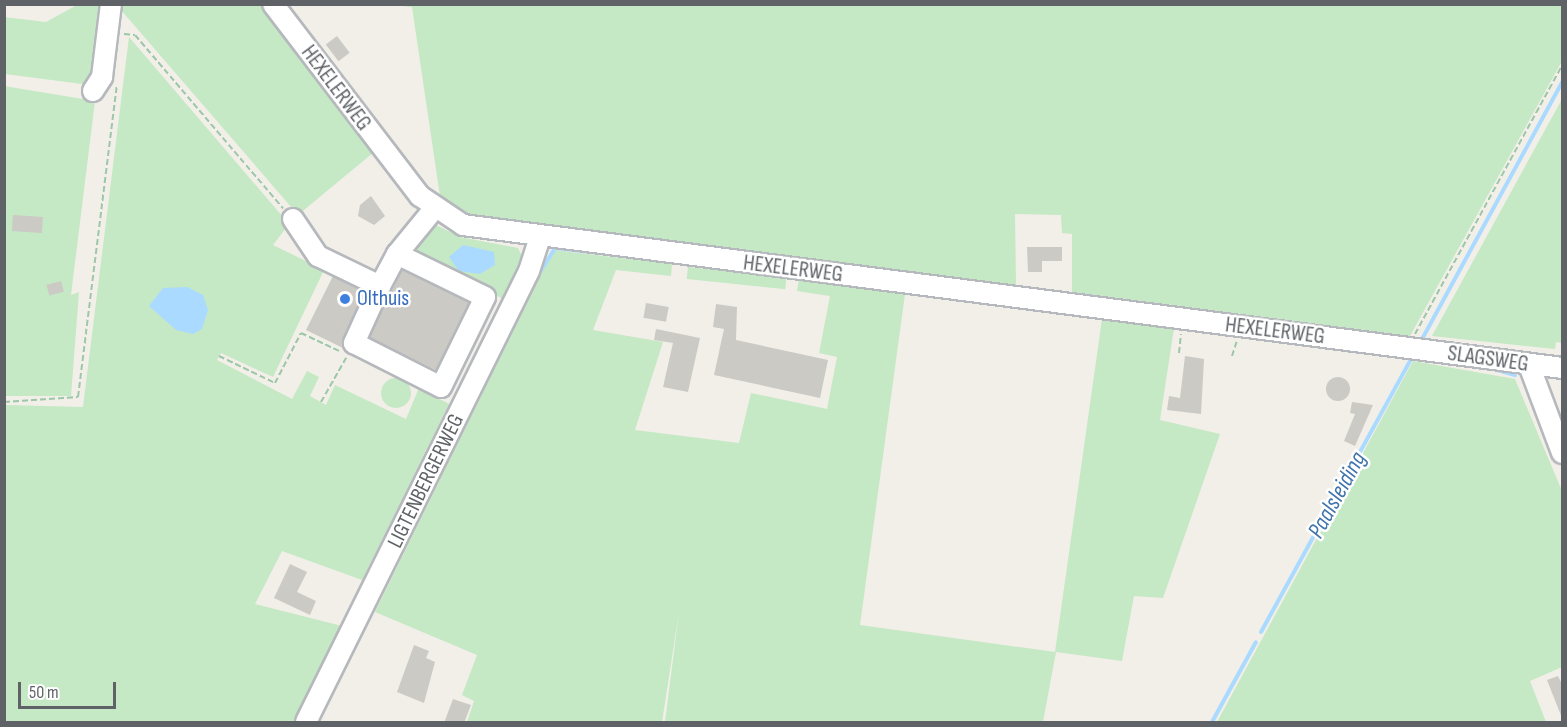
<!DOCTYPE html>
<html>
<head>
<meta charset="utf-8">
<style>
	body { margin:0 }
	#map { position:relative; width:1567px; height:727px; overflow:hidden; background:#f1efe8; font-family:"Sofia Sans Condensed",sans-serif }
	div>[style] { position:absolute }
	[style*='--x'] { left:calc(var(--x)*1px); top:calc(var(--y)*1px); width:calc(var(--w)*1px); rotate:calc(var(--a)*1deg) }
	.green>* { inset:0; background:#c5e8c5; transform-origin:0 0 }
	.round { border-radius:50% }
	.water>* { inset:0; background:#aadaff }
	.stream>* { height:4px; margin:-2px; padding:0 2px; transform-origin:2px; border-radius:2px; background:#aadaff }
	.building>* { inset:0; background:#cccac5; transform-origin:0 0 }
	.path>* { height:2px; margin-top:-1px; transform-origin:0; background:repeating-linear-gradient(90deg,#9cc7a9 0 6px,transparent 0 9px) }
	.roads { filter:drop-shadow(2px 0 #b5b8bc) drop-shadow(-2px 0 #b5b8bc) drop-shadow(0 2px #b5b8bc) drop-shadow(0 -2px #b5b8bc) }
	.minor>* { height:20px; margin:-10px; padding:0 10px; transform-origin:10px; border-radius:10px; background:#fff }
	.dots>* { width:16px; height:16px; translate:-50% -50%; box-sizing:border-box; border:3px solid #fff; border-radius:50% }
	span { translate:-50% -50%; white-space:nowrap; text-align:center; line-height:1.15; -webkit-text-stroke:5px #fff; paint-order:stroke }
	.street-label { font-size:22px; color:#5f6368 }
	.shop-label { font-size:22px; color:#366cbe }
	.left { translate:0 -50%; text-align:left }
	.water-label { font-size:24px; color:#4174aa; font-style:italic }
	.frame { position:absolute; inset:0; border:6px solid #5f6368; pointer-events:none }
	.scale { position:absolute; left:18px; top:682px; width:98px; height:27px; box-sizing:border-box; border:3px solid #5f6368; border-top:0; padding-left:8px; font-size:18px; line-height:21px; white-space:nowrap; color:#5f6368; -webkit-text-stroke:4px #fff; paint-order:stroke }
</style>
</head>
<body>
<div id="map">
	<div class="green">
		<i style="clip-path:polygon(1562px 4px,1562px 61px,1410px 336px,1072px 292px,1072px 234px,1062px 233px,1061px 215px,1015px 214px,1016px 285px,459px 213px,441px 203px,412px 7px,390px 5px)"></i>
		<i style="clip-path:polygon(77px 5px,102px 5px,90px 85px,5px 74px,4px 17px,46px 22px)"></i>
		<i style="clip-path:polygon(118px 5px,264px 5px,374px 152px,298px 215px,121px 10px,117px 13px)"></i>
		<i style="clip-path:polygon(129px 37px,289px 224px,273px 245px,324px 270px,273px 377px,221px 353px,217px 360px,292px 399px,307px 371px,319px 377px,310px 396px,326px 405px,335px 385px,406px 419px,419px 388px,449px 404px,362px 580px,282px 551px,255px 604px,342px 626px,295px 722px,5px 722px,5px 405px,83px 407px)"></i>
		<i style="clip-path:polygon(4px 86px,95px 101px,71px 295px,79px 292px,71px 396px,5px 396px)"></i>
		<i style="clip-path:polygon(1562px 99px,1562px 343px,1556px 342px,1555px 349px,1432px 336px)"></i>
		<i style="clip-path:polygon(432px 223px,460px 237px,518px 248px,522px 256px,503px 299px,419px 257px,413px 247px)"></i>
		<i style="clip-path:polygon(553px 250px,672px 264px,671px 276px,616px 270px,593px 330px,663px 342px,635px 430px,739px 443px,751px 393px,827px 409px,837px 357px,819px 353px,830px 296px,797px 291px,799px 280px,905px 294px,860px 625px,1055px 652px,1102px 319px,1174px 328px,1160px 420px,1220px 434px,1163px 598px,1134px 596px,1122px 661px,1056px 652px,1043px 722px,665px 722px,679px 612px,662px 722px,467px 722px,474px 701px,462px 695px,477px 655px,375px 612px)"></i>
		<i style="left:688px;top:267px;width:99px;height:12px;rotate:6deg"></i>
		<i style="clip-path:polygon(1413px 361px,1515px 379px,1562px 491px,1562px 667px,1530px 681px,1546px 722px,1217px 722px)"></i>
		<i class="round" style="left:381px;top:378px;width:30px;height:30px"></i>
	</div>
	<div class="water">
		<i style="clip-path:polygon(463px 245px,494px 252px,495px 265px,480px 274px,459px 271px,449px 257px)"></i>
		<i style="clip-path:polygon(187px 287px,203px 295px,208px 310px,202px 329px,193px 334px,176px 330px,149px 306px,163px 288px)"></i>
	</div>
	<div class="stream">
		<i style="--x:537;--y:277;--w:34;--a:-58"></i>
		<i style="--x:555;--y:248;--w:82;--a:6.3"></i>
		<i style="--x:1421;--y:341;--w:295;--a:-61.4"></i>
		<i style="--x:1533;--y:354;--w:13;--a:9"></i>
		<i style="--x:1490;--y:368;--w:26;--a:16"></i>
		<i style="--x:1261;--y:632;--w:314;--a:-61.2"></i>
		<i style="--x:1212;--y:722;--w:91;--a:-61.2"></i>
	</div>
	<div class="building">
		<i style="left:337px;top:36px;width:21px;height:14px;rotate:53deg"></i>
		<i style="clip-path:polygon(371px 196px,385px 216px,374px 225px,358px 216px,360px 205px)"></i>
		<i style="left:13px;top:215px;width:30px;height:16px;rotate:4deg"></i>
		<i style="clip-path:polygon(1027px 247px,1062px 247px,1062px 261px,1042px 261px,1042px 272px,1028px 272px)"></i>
		<i style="left:402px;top:270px;width:75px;height:75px;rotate:26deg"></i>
		<i style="clip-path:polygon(333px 276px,364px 292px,343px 348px,306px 330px)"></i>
		<i style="left:61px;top:281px;width:11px;height:15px;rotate:75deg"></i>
		<i style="left:646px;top:303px;width:23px;height:15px;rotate:10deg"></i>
		<i style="clip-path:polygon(716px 304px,737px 307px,736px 340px,828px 360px,820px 398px,714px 375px,724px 329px,713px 327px)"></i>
		<i style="clip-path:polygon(656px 329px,700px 338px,688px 392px,663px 387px,673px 343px,654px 340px)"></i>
		<i style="clip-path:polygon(1185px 356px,1204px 359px,1201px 414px,1167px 410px,1169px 396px,1180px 398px)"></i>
		<i class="round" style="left:1326px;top:377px;width:24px;height:24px"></i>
		<i style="clip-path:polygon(1352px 402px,1373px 405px,1355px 446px,1344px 441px,1355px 414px,1350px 413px)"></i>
		<i style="clip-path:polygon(290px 564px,307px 572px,297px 592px,316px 601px,310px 615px,274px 598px)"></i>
		<i style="clip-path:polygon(414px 645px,429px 651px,426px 658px,435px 662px,424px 703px,397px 692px)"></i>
		<i style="clip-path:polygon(1558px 676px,1563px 686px,1562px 718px,1547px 680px)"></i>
		<i style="clip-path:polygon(453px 699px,471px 705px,464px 723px,444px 723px)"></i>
	</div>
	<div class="path">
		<i style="--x:124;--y:34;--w:11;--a:5"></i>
		<i style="--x:135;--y:35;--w:228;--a:49.5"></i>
		<i style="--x:1415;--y:334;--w:307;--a:-61.3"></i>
		<i style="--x:1179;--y:353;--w:19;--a:-84"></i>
		<i style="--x:219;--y:356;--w:62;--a:25.7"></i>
		<i style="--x:275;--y:383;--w:56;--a:-62.5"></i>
		<i style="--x:301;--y:333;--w:42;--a:25.3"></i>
		<i style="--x:1232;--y:356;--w:16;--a:-72"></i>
		<i style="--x:4;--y:402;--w:74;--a:-3.9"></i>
		<i style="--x:78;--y:397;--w:315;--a:-82.9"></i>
		<i style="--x:321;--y:402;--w:51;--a:-60.4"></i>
	</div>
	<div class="roads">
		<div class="minor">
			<i style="--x:273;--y:4;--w:242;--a:52.6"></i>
			<i style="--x:420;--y:196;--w:52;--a:34"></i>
			<i style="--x:463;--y:225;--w:1108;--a:7.41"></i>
			<i style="--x:93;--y:91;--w:17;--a:-57"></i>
			<i style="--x:102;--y:77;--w:74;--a:-83"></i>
			<i style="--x:293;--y:219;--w:45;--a:56"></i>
			<i style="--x:318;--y:256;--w:69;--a:25.8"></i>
			<i style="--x:380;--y:286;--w:36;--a:-62"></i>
			<i style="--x:397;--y:254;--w:58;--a:-50.6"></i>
			<i style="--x:380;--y:286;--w:63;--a:114.5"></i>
			<i style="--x:354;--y:343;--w:97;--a:26.8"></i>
			<i style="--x:441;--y:387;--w:100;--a:-63.9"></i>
			<i style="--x:485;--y:297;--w:98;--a:-154"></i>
			<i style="--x:1529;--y:365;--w:94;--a:69.4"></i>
			<i style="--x:306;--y:722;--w:503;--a:-63.69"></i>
			<i style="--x:529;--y:271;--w:35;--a:-72"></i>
		</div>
	</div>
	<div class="dots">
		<i style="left:345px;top:299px;background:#3f7fe0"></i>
	</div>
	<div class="street-label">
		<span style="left:336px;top:88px;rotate:53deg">HEXELERWEG</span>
		<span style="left:793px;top:269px;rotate:7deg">HEXELERWEG</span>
		<span style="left:1275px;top:331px;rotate:7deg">HEXELERWEG</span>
		<span style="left:1488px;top:359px;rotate:8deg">SLAGSWEG</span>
		<span style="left:426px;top:481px;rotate:-64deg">LIGTENBERGERWEG</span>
	</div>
	<div class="shop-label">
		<span class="left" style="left:357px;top:299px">Olthuis</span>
	</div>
	<div class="water-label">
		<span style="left:1337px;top:495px;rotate:-61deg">Paalsleiding</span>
	</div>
	<div class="frame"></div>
	<div class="scale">50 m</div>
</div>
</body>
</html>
